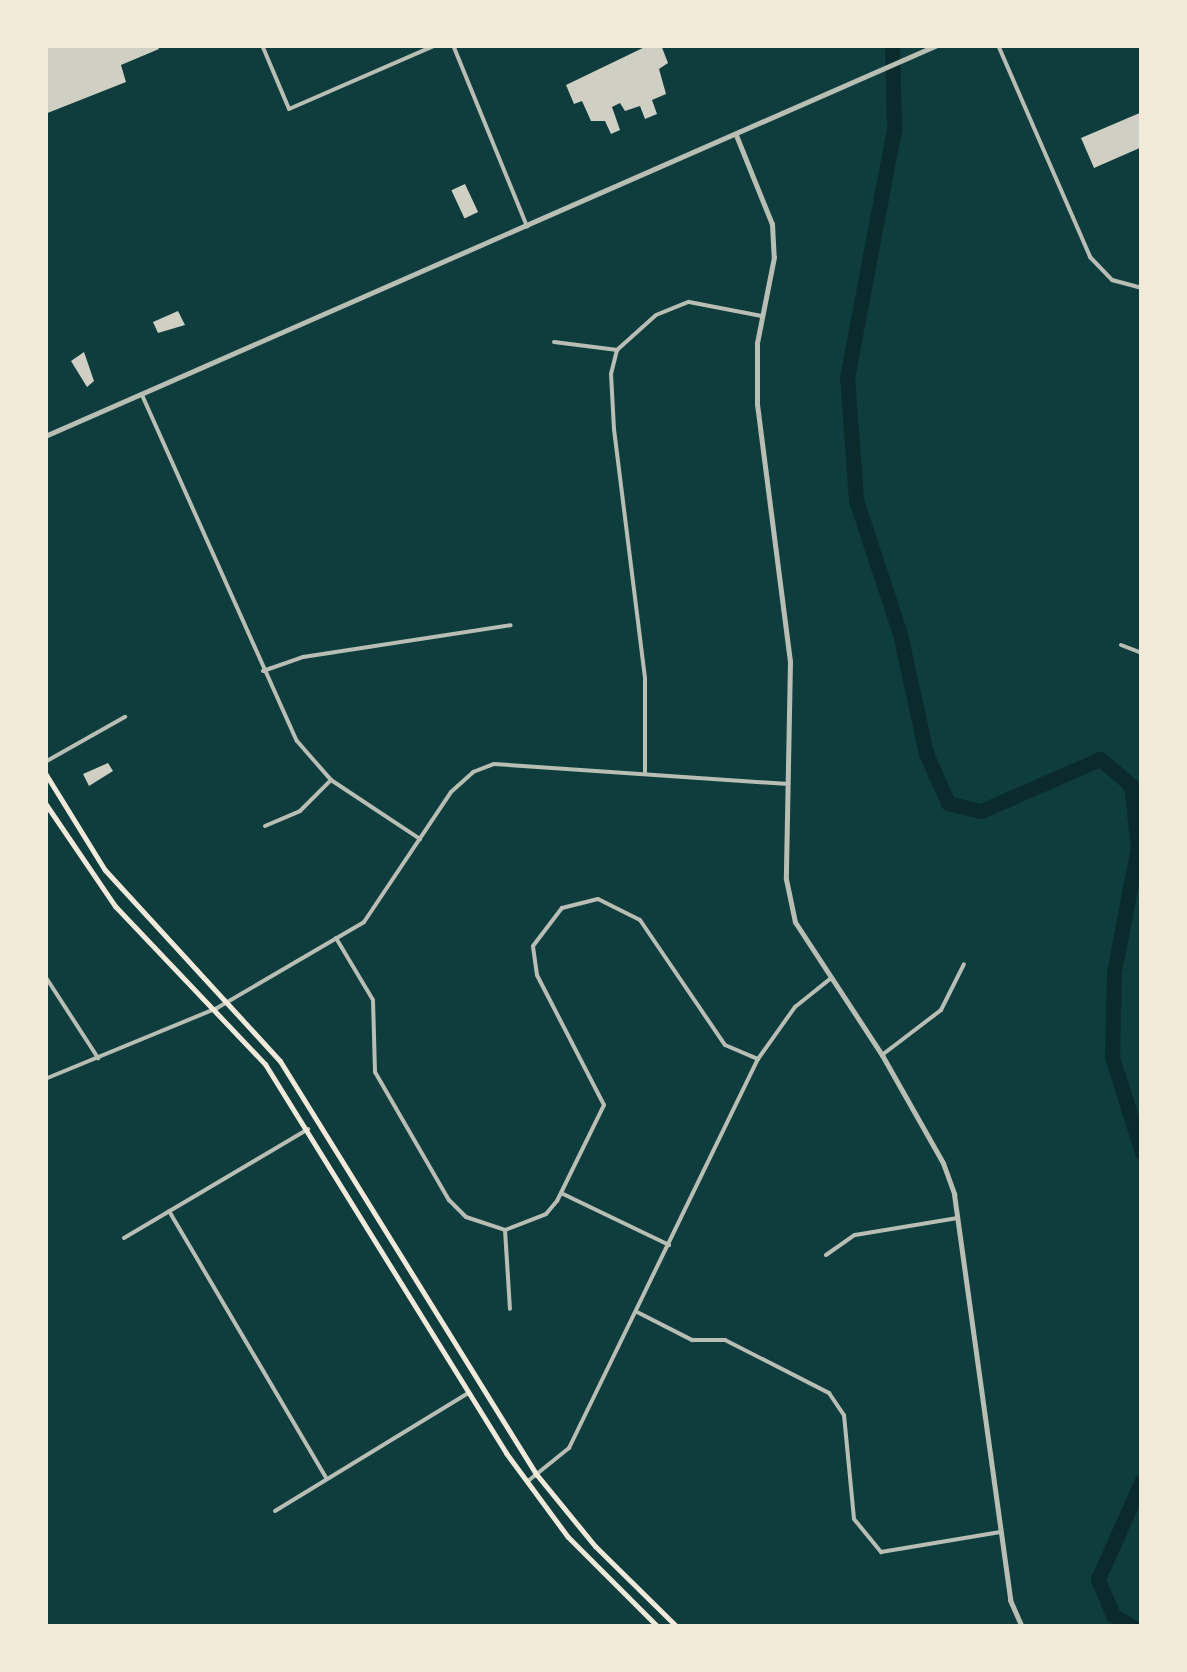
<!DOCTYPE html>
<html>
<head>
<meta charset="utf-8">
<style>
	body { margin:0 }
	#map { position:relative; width:1187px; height:1672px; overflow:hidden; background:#0f3d3e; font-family:Inter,sans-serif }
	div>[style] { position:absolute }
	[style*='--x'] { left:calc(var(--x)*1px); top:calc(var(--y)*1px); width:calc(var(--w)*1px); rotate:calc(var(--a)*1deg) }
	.river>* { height:15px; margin:-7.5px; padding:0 7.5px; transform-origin:7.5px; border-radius:7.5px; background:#0a2a2b }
	.building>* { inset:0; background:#cfcfc3; transform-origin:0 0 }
	.minor>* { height:4px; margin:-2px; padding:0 2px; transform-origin:2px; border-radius:2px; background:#b8beb3 }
	.tertiary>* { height:5px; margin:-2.5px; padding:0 2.5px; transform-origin:2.5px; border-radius:2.5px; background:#b8beb3 }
	.primary>* { height:5px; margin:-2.5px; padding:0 2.5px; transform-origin:2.5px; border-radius:2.5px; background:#f1e9da }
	span { translate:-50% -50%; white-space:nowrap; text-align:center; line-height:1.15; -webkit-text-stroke:10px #f1e9da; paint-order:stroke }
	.frame { position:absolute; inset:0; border:48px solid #f1e9da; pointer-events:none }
</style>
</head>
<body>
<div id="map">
	<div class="river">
		<i style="--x:892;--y:45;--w:84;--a:88.6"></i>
		<i style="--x:894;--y:129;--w:252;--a:100.7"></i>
		<i style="--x:847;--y:377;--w:123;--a:85.8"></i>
		<i style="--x:856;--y:500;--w:141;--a:71.8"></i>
		<i style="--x:900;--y:634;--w:122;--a:77.7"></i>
		<i style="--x:926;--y:753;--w:55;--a:66.3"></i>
		<i style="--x:948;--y:803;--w:34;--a:14"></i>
		<i style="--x:981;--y:811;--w:130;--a:-23.6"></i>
		<i style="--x:1100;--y:759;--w:40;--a:40"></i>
		<i style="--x:1131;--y:785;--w:62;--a:83.6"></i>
		<i style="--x:1138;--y:847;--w:127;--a:100.9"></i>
		<i style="--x:1114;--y:972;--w:85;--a:91.3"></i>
		<i style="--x:1112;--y:1057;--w:100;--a:72.5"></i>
		<i style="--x:1133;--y:1627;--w:23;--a:-149"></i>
		<i style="--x:1113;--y:1615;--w:39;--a:-113"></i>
		<i style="--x:1098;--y:1579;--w:108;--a:-66"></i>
	</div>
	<div class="building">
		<i style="clip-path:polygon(45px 45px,157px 45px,159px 49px,121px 65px,126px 82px,45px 114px)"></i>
		<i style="clip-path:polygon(649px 45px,661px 45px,668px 63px,659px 69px,666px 94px,652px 100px,657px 114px,645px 119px,640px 106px,625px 111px,620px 103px,612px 107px,620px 130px,611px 134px,605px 121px,591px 121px,582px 101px,574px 104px,566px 85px)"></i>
		<i style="clip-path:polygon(1142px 112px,1142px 147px,1094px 168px,1081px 138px)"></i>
		<i style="left:465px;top:184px;width:31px;height:15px;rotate:65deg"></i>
		<i style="clip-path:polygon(178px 311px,185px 325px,158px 333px,153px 322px)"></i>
		<i style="clip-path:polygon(84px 352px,94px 381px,87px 387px,71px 361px)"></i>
		<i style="clip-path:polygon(108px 763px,113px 771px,89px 786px,83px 774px)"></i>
	</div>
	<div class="minor">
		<i style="--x:262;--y:45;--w:69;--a:67.1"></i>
		<i style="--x:289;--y:109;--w:160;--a:-23.5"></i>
		<i style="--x:453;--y:45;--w:196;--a:67.8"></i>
		<i style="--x:998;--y:45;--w:231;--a:66.5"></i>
		<i style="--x:1090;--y:257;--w:32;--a:46"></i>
		<i style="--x:1112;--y:280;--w:31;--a:15"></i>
		<i style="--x:554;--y:342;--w:64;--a:7.2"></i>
		<i style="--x:142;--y:395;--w:379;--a:65.9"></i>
		<i style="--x:297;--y:741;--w:52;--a:48.9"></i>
		<i style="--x:331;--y:780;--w:107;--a:33.5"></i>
		<i style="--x:1121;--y:645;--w:22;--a:21"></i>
		<i style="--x:263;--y:671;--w:42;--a:-19.3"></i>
		<i style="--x:303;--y:657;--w:210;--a:-8.7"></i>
		<i style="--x:45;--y:762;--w:92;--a:-29.4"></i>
		<i style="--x:645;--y:774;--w:96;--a:-90"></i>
		<i style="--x:645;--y:678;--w:251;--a:-97.1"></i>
		<i style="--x:614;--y:429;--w:55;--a:-93.1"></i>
		<i style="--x:611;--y:374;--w:25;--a:-76"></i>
		<i style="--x:617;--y:350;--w:52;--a:-41.9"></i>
		<i style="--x:656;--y:315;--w:35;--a:-22"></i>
		<i style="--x:689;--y:302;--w:74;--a:10.9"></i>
		<i style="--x:265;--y:826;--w:38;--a:-23"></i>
		<i style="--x:300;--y:811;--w:44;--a:-45"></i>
		<i style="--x:336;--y:938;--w:72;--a:59.2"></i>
		<i style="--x:373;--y:1000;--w:72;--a:88.4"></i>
		<i style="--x:375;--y:1072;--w:148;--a:60"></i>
		<i style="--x:449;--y:1200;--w:24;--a:45"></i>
		<i style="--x:466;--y:1217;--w:41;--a:18.4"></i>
		<i style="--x:505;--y:1230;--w:44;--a:-21.3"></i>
		<i style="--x:546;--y:1214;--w:17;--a:-50"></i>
		<i style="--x:557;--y:1201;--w:107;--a:-63.9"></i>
		<i style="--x:604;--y:1105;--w:146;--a:-117.3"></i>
		<i style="--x:537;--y:975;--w:29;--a:-98"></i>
		<i style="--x:533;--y:946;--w:48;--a:-52.7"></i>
		<i style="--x:562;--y:908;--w:37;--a:-14"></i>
		<i style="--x:598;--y:899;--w:47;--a:26.6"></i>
		<i style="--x:640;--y:920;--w:151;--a:55.8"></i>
		<i style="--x:725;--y:1045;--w:36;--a:23"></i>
		<i style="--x:45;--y:976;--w:98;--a:57.1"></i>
		<i style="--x:882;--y:1055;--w:74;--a:-37.3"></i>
		<i style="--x:941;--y:1010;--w:51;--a:-63.4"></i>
		<i style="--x:45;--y:1079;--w:186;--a:-22.4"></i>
		<i style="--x:217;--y:1008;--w:170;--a:-30.3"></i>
		<i style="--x:364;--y:922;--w:156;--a:-56.2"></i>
		<i style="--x:451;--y:792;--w:30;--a:-42"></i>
		<i style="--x:473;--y:772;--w:22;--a:-21"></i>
		<i style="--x:494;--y:764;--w:295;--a:3.9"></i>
		<i style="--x:561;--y:1193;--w:120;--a:25.7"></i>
		<i style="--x:169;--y:1211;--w:311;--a:59.5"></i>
		<i style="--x:505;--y:1230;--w:79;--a:86.4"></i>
		<i style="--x:124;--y:1238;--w:214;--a:-30.6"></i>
		<i style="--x:826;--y:1255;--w:35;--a:-35"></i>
		<i style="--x:855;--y:1235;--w:104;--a:-9.4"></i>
		<i style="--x:637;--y:1312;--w:62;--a:27"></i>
		<i style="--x:692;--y:1340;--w:33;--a:0"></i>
		<i style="--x:725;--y:1340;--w:117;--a:27"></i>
		<i style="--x:829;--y:1393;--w:27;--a:56"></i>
		<i style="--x:844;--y:1415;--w:104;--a:84.5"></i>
		<i style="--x:854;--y:1519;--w:43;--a:50.7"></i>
		<i style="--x:881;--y:1552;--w:121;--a:-9.5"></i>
		<i style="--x:528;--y:1481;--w:53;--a:-38.8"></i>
		<i style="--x:569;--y:1448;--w:432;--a:-64.1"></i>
		<i style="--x:758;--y:1059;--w:64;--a:-54.6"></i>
		<i style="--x:795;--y:1007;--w:45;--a:-38.7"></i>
		<i style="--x:275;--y:1511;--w:225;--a:-31.4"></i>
	</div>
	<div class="tertiary">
		<i style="--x:736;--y:135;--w:96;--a:68"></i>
		<i style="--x:772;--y:224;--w:33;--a:87"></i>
		<i style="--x:774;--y:257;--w:88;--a:101.2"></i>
		<i style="--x:757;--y:343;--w:61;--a:90"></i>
		<i style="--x:757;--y:404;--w:259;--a:82.7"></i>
		<i style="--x:790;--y:661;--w:218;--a:91.1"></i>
		<i style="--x:786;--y:879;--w:44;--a:78.2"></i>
		<i style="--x:795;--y:922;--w:159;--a:56.8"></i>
		<i style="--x:882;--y:1055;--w:124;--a:60.5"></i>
		<i style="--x:943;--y:1163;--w:33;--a:70"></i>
		<i style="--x:954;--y:1194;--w:410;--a:82.1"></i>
		<i style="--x:1010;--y:1600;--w:30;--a:66"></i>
		<i style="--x:45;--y:436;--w:974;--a:-23.67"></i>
	</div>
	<div class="primary">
		<i style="--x:45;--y:773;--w:114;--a:58.3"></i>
		<i style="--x:105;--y:870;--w:259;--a:47.5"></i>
		<i style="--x:280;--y:1061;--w:487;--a:58.2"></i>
		<i style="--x:537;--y:1475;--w:92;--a:50.8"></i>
		<i style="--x:595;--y:1546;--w:115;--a:44.6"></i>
		<i style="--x:45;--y:803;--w:125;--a:55.8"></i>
		<i style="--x:115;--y:906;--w:218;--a:46.5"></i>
		<i style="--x:265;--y:1064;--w:458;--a:58.2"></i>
		<i style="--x:506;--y:1453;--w:104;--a:53.6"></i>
		<i style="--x:568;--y:1537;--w:127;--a:45"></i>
	</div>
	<div class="frame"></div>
</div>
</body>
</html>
